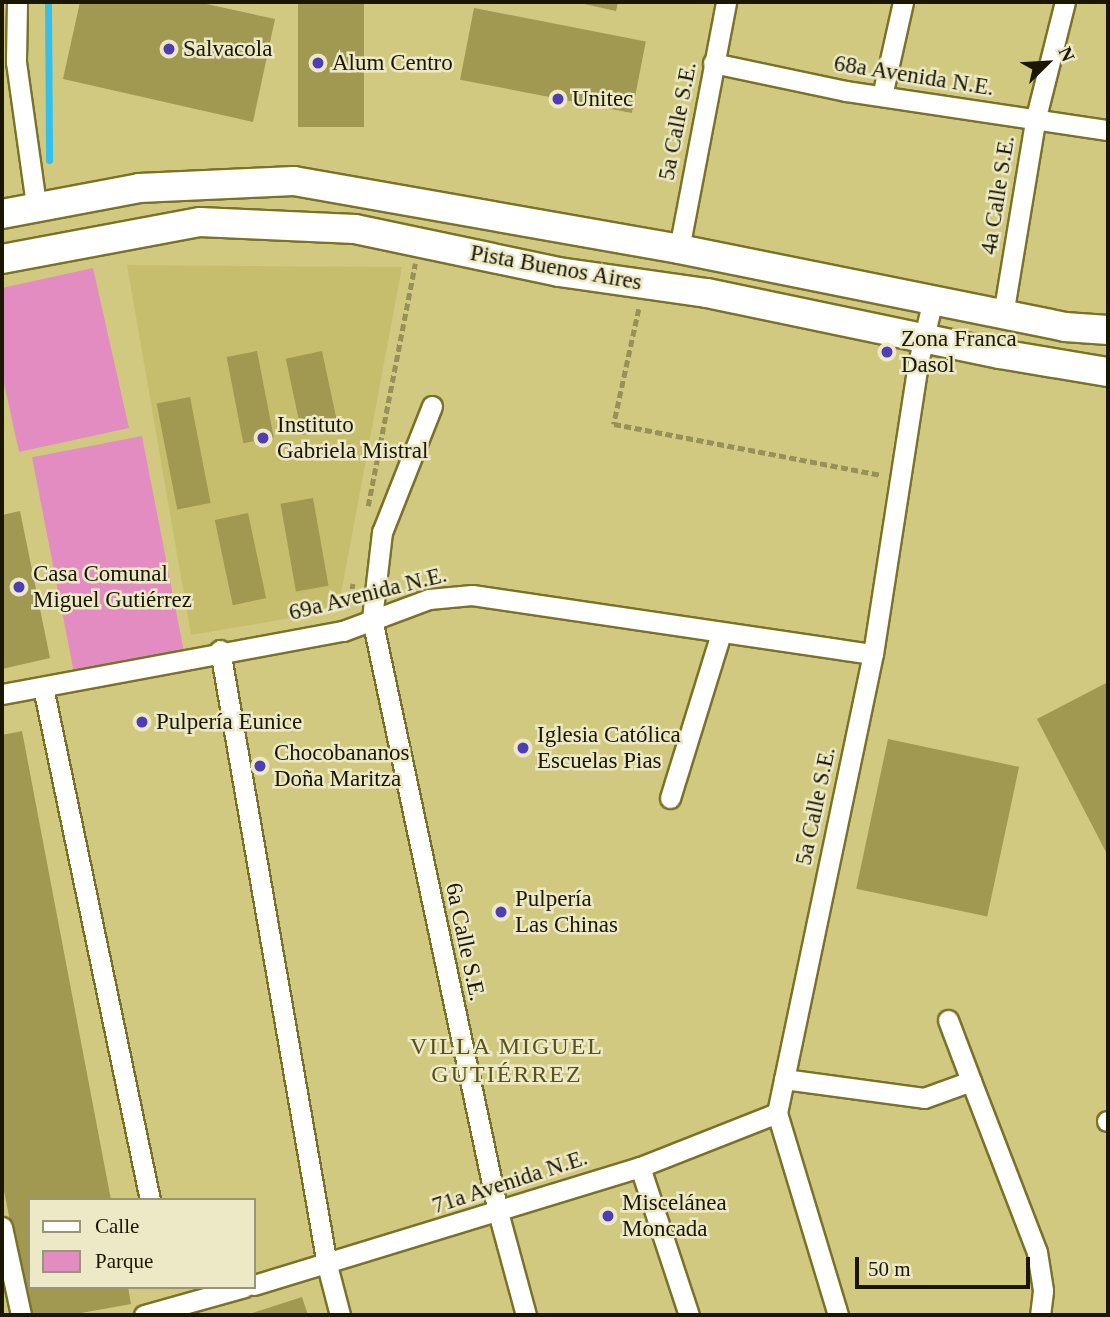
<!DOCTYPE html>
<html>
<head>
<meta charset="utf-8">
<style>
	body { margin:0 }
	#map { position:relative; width:1110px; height:1317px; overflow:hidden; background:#d2c981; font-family:"Times New Roman",serif }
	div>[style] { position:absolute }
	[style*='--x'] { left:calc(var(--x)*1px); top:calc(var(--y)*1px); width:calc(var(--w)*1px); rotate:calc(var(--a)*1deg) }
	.built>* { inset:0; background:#c7be6d }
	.green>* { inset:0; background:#e28cc2; transform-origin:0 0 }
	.stream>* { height:7px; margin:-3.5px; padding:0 3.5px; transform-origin:3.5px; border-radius:3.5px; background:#36c0e9 }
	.building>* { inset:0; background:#a19851; transform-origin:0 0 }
	.path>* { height:4.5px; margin-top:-2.25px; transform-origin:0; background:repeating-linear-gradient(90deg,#979058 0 7px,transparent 0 10.5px) }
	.roads { filter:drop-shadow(2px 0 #7b722a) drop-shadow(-2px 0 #7b722a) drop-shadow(0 2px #7b722a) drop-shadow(0 -2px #7b722a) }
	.minor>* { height:19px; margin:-9.5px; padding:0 9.5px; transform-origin:9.5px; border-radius:9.5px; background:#fff }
	.secondary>* { height:28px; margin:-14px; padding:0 14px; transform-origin:14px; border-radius:14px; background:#fff }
	.dots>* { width:19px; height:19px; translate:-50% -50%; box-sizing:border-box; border:4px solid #ede9c6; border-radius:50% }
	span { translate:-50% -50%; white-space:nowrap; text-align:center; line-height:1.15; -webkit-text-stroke:5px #ede9c6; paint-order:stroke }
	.poi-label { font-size:23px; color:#1a1600 }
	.left { translate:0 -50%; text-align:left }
	.street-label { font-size:23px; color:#1a1600 }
	.neighbourhood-label { font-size:24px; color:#58511a; letter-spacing:2px }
	.frame { position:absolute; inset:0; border:4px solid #1a1600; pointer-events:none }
	.legend { position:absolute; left:28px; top:1198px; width:228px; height:91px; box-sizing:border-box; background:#ede9c6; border:2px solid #999577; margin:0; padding:9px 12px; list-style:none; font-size:21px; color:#1a1600 }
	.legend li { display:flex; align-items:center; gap:14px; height:35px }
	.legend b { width:35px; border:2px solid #999577 }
	.north { position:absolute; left:1012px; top:28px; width:70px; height:70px; -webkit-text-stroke:5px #ede9c6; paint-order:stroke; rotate:66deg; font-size:19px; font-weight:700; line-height:28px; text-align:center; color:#1a1600 }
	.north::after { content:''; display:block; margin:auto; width:24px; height:32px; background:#1a1600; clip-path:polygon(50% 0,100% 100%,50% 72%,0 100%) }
	.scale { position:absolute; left:855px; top:1257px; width:175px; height:32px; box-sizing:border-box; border:4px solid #1a1600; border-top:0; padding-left:9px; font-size:21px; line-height:24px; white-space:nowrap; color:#1a1600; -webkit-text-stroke:5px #ede9c6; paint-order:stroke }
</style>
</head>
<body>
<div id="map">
	<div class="built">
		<i style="clip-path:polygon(127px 265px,402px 267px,338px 610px,191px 635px)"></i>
	</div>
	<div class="green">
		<i style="clip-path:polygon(93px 268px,129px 428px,19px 452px,2px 374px,2px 288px)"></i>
		<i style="left:142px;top:436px;width:221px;height:112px;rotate:79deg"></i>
	</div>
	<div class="stream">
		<i style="--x:48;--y:2;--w:158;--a:89.6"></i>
	</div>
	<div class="building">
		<i style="clip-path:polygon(80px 2px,197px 2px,275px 19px,253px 122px,63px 79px)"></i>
		<i style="left:298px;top:2px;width:66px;height:125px"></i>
		<i style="clip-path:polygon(575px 2px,618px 2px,616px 11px)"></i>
		<i style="left:474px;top:8px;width:175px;height:73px;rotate:11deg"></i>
		<i style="left:257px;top:351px;width:88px;height:31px;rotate:79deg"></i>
		<i style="left:322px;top:351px;width:78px;height:37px;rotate:78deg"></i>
		<i style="left:190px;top:397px;width:108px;height:34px;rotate:79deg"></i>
		<i style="left:313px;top:498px;width:89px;height:33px;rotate:80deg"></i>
		<i style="clip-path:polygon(20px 511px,50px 658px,2px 669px,2px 515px)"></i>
		<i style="left:248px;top:513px;width:87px;height:34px;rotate:78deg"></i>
		<i style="clip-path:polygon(1108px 682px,1108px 856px,1037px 719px)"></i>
		<i style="clip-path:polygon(22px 731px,111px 1200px,30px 1200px,30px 1287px,128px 1287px,131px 1304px,70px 1315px,28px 1315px,2px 1180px,2px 735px)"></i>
		<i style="left:888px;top:739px;width:134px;height:153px;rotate:12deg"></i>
		<i style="clip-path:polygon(302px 1297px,308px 1315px,246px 1315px)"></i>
	</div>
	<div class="path">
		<i style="--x:639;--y:309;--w:118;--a:102.3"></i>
		<i style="--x:614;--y:424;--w:272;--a:10.8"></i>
		<i style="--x:368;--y:506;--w:247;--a:-79"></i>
		<i style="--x:347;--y:609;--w:26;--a:-77"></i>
	</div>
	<div class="roads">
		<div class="minor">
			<i style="--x:17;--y:2;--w:60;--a:91"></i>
			<i style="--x:16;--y:62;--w:144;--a:82"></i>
			<i style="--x:713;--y:63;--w:136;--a:11.9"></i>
			<i style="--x:846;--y:91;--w:265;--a:8.5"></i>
			<i style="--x:882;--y:96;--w:96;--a:-77.4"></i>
			<i style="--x:679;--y:249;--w:251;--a:-79.2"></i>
			<i style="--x:1003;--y:315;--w:197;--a:-80.6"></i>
			<i style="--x:1035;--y:121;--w:123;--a:-75.9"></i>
			<i style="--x:432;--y:406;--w:136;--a:111.6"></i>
			<i style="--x:382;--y:532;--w:88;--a:96.6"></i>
			<i style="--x:372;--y:619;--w:606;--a:78"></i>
			<i style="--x:498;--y:1212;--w:107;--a:74.8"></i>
			<i style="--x:220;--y:650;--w:624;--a:80.13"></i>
			<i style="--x:327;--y:1265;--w:52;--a:75.4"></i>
			<i style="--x:43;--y:687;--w:524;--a:78.22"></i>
			<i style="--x:2;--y:694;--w:347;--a:-10.5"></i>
			<i style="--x:343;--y:631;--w:92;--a:-20.4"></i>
			<i style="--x:429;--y:599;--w:43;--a:-5.3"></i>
			<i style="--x:472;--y:595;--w:405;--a:8.4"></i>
			<i style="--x:670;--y:798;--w:173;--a:-72.8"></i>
			<i style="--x:948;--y:1020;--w:65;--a:69.3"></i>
			<i style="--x:784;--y:1079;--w:141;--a:7.7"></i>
			<i style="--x:924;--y:1098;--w:50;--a:-19.9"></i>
			<i style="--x:971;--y:1081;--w:183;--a:68.9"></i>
			<i style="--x:1037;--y:1252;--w:39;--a:81"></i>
			<i style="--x:1043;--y:1291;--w:24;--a:97"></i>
			<i style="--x:1107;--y:1121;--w:1;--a:0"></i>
			<i style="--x:640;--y:1167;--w:156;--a:71.7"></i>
			<i style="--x:2;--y:1227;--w:90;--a:77.8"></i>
			<i style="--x:254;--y:1285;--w:404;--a:-17"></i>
			<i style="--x:640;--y:1167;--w:147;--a:-21.5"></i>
			<i style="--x:144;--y:1315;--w:104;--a:-15.6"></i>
			<i style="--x:838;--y:1315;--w:211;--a:-106.8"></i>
			<i style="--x:777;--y:1113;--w:469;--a:-78.2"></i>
			<i style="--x:873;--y:654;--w:294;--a:-81.2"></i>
			<i style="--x:918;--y:363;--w:66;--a:-76.8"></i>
		</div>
		<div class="secondary">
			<i style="--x:2;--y:214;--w:139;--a:-10.7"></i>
			<i style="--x:139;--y:188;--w:155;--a:-2.6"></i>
			<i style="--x:294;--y:181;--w:391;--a:10"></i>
			<i style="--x:679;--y:249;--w:394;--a:11.4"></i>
			<i style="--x:1065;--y:327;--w:43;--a:4"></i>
			<i style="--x:2;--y:259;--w:201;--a:-10.6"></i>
			<i style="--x:200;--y:222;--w:155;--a:2.6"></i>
			<i style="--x:355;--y:229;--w:208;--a:11.9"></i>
			<i style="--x:559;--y:272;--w:149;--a:8.1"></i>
			<i style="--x:707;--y:293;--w:299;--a:11.8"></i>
			<i style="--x:1000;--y:354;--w:109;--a:9.5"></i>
		</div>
	</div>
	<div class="dots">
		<i style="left:169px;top:49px;background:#4d3eb5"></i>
		<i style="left:318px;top:63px;background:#4d3eb5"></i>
		<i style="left:558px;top:99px;background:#4d3eb5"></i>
		<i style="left:887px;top:352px;background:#4d3eb5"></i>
		<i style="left:263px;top:438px;background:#4d3eb5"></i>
		<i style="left:19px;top:587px;background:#4d3eb5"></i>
		<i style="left:142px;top:722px;background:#4d3eb5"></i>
		<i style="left:523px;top:748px;background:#4d3eb5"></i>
		<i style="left:260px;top:766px;background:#4d3eb5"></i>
		<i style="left:501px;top:912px;background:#4d3eb5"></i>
		<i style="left:608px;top:1216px;background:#4d3eb5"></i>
	</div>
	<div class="poi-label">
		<span class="left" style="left:183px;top:49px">Salvacola</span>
		<span class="left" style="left:332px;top:63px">Alum Centro</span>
		<span class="left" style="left:572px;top:99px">Unitec</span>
		<span class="left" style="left:901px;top:352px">Zona Franca<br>Dasol</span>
		<span class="left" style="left:277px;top:438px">Instituto<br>Gabriela Mistral</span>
		<span class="left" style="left:33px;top:587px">Casa Comunal<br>Miguel Gutiérrez</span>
		<span class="left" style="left:156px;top:722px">Pulpería Eunice</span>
		<span class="left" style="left:537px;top:748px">Iglesia Católica<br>Escuelas Pias</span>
		<span class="left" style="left:274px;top:766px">Chocobananos<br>Doña Maritza</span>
		<span class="left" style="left:515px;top:912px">Pulpería<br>Las Chinas</span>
		<span class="left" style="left:622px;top:1216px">Miscelánea<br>Moncada</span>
	</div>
	<div class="street-label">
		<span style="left:914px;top:76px;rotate:9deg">68a Avenida N.E.</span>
		<span style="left:678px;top:121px;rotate:-79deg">5a Calle S.E.</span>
		<span style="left:998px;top:195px;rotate:-81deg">4a Calle S.E.</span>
		<span style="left:556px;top:268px;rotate:10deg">Pista Buenos Aires</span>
		<span style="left:368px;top:594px;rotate:-14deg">69a Avenida N.E.</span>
		<span style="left:816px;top:806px;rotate:-78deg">5a Calle S.E.</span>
		<span style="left:465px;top:942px;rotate:78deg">6a Calle S.E.</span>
		<span style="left:510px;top:1182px;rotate:-18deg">71a Avenida N.E.</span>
	</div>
	<div class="neighbourhood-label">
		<span style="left:507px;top:1061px">VILLA MIGUEL<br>GUTIÉRREZ</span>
	</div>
	<div class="frame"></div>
	<ul class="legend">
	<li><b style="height:9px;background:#fff"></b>Calle</li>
	<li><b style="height:19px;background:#e28cc2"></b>Parque</li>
	</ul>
	<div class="north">N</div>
	<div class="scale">50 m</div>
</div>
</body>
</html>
